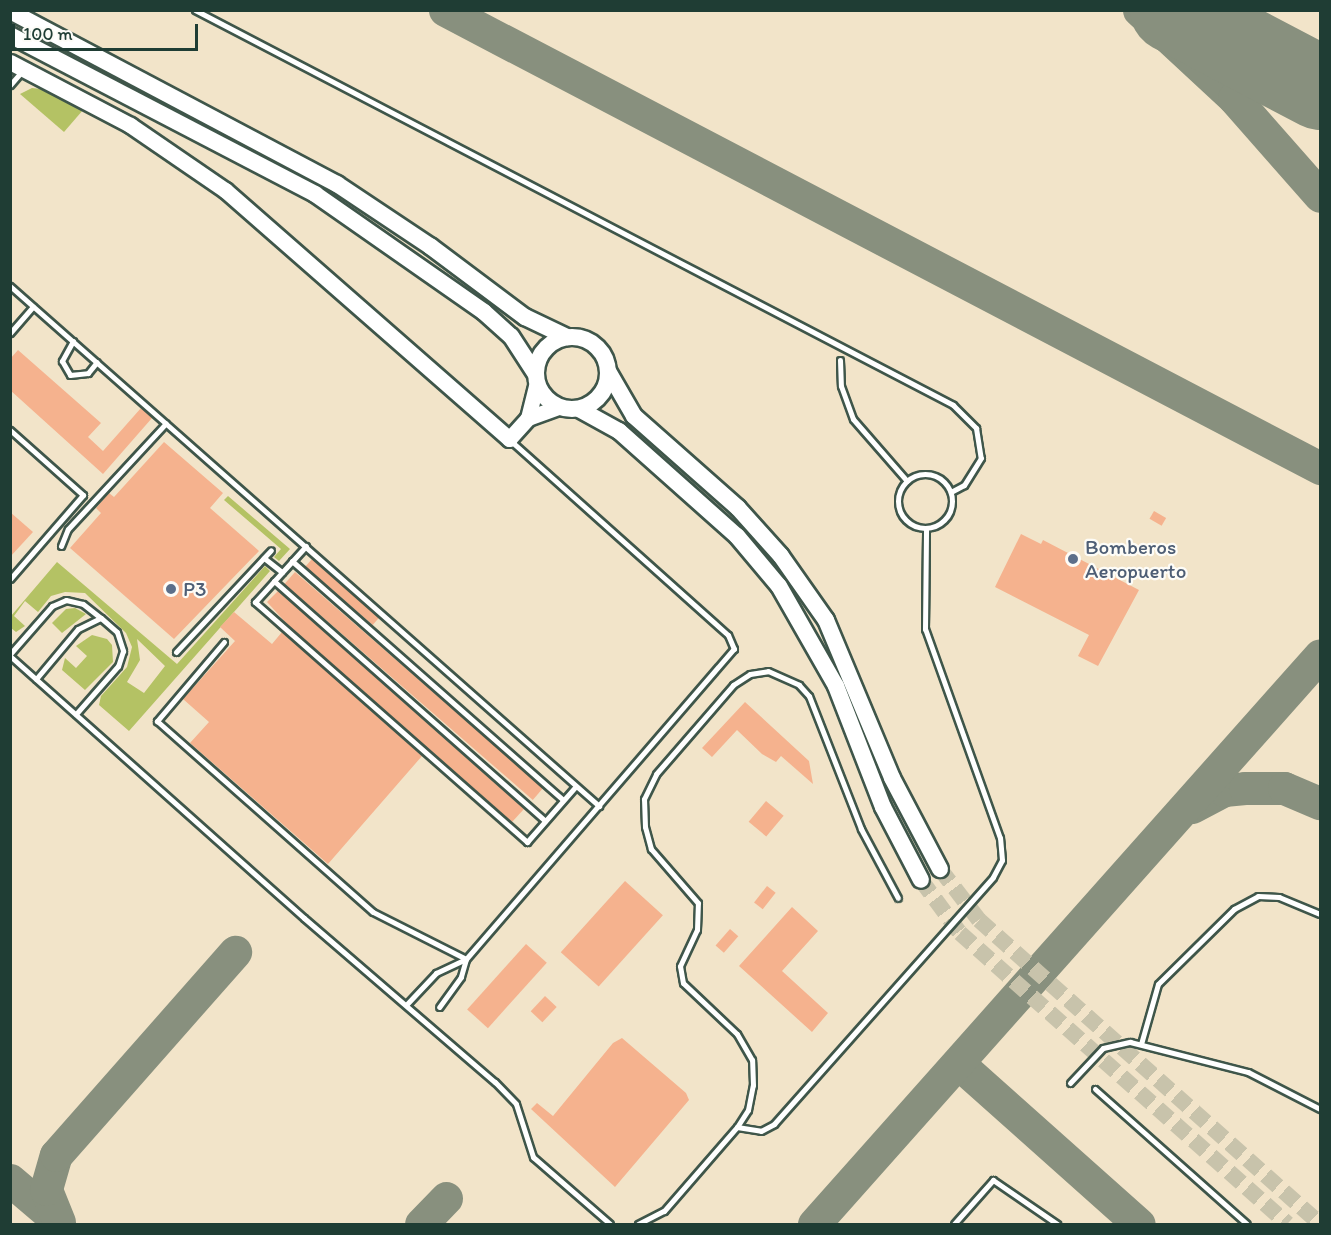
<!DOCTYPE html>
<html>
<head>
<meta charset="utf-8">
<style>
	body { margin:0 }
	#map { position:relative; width:1331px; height:1235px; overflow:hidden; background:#f2e4c9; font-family:Itim,sans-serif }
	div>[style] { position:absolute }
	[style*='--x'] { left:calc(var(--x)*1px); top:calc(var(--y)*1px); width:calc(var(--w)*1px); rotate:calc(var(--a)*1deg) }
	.green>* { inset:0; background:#b4c264 }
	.taxiway>* { height:33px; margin:-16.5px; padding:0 16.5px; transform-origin:16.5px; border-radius:16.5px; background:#88907e }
	.runway>* { height:84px; margin:-42px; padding:0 42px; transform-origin:42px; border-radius:42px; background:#88907e }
	.building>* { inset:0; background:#f5b28e; transform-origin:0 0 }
	.round { border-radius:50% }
	.primary-tunnel>* { height:16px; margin-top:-8px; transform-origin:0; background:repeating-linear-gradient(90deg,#c8c3ab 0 16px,transparent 0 24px) }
	.roads { filter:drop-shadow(2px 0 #3f564a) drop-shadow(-2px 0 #3f564a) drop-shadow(0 2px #3f564a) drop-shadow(0 -2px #3f564a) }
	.lane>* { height:5px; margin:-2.5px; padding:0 2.5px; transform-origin:2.5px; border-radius:2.5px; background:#fff }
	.lane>.ring { margin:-2.5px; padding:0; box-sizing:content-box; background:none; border:5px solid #fff; border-radius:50% }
	.secondary>* { height:15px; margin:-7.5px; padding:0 7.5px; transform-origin:7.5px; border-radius:7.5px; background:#fff }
	.primary>* { height:16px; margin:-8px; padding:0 8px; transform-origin:8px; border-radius:8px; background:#fff }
	.primary>.ring { margin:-8px; padding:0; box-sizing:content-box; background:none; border:16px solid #fff; border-radius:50% }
	.dots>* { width:16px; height:16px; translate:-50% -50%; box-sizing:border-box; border:3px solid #fdfcf7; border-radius:50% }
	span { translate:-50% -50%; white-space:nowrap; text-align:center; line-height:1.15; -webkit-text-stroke:4.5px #fdfcf7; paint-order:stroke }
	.service-label { font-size:21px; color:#4e5e75 }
	.left { translate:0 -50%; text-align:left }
	.frame { position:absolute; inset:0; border:12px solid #1f3d34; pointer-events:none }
	.scale { position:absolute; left:12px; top:24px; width:186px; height:27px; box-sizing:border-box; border:3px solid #1f3d34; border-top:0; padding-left:8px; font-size:18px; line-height:21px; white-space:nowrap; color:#1f3d34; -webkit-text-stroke:4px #fdfcf7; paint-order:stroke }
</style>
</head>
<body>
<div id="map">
	<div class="green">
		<i style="clip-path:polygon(32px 88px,41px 89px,83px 110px,64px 132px,20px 94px)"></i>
		<i style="clip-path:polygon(228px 496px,290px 549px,279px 561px,274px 557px,281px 549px,224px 500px)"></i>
		<i style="clip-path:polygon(evenodd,57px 562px,177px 664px,265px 566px,270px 571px,129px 731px,99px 705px,101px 696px,127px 667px,132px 647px,126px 633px,85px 593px,65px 592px,51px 596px,38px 612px,25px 601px,14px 616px,25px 626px,16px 632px,11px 628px,11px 616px,57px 562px,137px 639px,165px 666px,144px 693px,127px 682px,140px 660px,137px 639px)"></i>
		<i style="clip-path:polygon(75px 608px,86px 614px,62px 633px,52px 623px,66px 609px)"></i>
		<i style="clip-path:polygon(92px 635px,107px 639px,112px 645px,113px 662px,85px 690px,62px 670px,65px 658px,76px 668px,87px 656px,76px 646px)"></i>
	</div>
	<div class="taxiway">
		<i style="--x:445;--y:10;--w:988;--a:27.63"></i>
		<i style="--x:1139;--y:10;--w:129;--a:42.8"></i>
		<i style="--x:1234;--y:98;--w:130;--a:48.7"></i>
		<i style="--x:1192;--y:807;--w:36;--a:-28"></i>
		<i style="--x:1224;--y:790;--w:21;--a:-5"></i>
		<i style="--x:1245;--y:788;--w:39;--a:0"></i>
		<i style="--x:1284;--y:788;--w:39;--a:23"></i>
		<i style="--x:958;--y:1063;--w:242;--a:41.7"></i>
		<i style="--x:10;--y:1180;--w:62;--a:40.4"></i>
		<i style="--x:59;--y:1222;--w:35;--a:-112"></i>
		<i style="--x:46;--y:1189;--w:35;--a:-74"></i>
		<i style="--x:56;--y:1155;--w:271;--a:-48.6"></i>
		<i style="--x:421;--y:1224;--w:36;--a:-46"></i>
		<i style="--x:814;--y:1224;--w:761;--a:-48.35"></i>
	</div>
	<div class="runway">
		<i style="--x:1172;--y:10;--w:167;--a:27.8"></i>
	</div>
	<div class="building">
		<i style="clip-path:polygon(18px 350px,101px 423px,88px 437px,103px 451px,141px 408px,152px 418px,103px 474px,10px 390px,10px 359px)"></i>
		<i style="clip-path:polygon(164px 442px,223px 493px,210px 508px,259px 551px,174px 639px,70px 548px,101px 513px,96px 508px,109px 493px,114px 497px)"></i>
		<i style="left:1154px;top:511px;width:14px;height:9px;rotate:30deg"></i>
		<i style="clip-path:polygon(10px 512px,33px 532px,10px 557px)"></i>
		<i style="clip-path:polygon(1021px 534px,1041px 544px,1043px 540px,1139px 590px,1098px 666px,1078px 656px,1089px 635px,995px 587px)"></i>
		<i class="round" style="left:1136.5px;top:542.5px;width:11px;height:11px"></i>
		<i style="left:312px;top:559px;width:89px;height:10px;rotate:41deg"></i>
		<i style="left:295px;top:572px;width:329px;height:16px;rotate:41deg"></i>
		<i style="clip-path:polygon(278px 591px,524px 809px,512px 822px,288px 625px,267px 602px)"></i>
		<i style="clip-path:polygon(234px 612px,272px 644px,282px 632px,422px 756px,328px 864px,190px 743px,209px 722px,183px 699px,235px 641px,220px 627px)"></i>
		<i style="clip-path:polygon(745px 702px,809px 761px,813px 784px,781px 756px,776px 762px,762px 754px,737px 730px,712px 757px,702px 748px)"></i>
		<i style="left:766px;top:801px;width:23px;height:27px;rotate:40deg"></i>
		<i style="left:625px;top:881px;width:51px;height:96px;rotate:42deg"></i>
		<i style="left:767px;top:886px;width:11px;height:21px;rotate:38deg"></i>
		<i style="clip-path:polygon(792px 907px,818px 931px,782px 971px,828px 1013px,812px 1032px,739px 966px)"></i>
		<i style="left:730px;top:929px;width:11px;height:22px;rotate:41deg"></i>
		<i style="left:526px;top:944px;width:28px;height:88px;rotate:42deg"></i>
		<i style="left:545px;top:996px;width:16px;height:21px;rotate:43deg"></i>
		<i style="clip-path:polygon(622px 1038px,686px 1093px,689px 1100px,615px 1187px,531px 1109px,537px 1103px,553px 1116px,613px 1043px)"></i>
	</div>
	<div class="primary-tunnel">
		<i style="--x:940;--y:869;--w:64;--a:52.6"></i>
		<i style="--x:979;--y:920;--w:457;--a:41.7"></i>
		<i style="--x:921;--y:880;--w:66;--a:53.7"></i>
		<i style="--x:960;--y:933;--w:438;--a:41.6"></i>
	</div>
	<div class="roads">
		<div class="lane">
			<i style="--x:195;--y:10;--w:855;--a:27.52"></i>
			<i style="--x:953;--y:405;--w:33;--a:45"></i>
			<i style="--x:976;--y:428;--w:30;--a:81"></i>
			<i style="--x:981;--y:458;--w:32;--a:122"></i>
			<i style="--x:964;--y:485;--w:15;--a:152"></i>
			<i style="--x:10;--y:85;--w:20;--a:-49"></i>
			<i style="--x:10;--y:286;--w:786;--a:41.44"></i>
			<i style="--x:10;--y:333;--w:35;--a:-49"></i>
			<i style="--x:73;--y:341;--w:23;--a:119"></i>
			<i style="--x:62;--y:361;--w:16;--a:60"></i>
			<i style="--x:70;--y:375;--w:18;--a:-6"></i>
			<i style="--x:88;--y:373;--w:14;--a:-51"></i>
			<i style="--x:840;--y:360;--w:26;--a:88"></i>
			<i style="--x:841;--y:386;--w:35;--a:70"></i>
			<i style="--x:853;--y:419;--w:82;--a:48.9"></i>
			<i style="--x:10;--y:430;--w:98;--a:41.7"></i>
			<i style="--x:83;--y:495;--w:111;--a:131"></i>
			<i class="ring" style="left:898px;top:474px;width:49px;height:49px"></i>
			<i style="--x:61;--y:546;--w:18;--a:-68"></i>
			<i style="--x:68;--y:529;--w:144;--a:-47.2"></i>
			<i style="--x:306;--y:546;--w:76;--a:132.3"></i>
			<i style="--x:255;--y:602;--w:363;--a:41.4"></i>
			<i style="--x:527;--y:842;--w:74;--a:-48.8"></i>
			<i style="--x:264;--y:558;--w:23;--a:38"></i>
			<i style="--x:292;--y:561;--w:361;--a:41.4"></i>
			<i style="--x:274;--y:581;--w:362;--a:41.5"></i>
			<i style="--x:224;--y:642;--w:104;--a:130.3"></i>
			<i style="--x:157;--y:721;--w:288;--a:41.5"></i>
			<i style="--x:373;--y:912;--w:104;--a:26.8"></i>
			<i style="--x:466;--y:959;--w:410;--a:-49.2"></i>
			<i style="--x:734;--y:649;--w:15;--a:-113"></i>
			<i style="--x:728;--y:635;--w:294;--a:-138.2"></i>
			<i style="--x:176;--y:652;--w:139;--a:-47"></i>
			<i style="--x:10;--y:654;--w:64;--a:-48.8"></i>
			<i style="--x:52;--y:606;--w:15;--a:-23"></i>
			<i style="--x:66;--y:600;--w:17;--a:13"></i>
			<i style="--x:83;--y:604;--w:23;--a:38"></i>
			<i style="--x:101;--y:618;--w:21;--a:41"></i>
			<i style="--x:117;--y:632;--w:20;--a:72"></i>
			<i style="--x:123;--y:651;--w:16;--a:108"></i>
			<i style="--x:118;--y:666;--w:64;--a:131.2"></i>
			<i style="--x:10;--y:656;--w:394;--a:41.7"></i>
			<i style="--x:304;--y:918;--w:252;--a:40.7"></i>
			<i style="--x:495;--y:1082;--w:30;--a:46"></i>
			<i style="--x:516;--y:1104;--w:56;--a:72.2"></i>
			<i style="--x:533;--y:1157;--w:102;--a:41"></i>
			<i style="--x:36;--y:679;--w:65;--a:-50"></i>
			<i style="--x:78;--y:629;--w:25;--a:-26"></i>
			<i style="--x:406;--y:1005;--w:44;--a:-46.8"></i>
			<i style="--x:436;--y:973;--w:33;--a:-25"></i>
			<i style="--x:466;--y:959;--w:19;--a:106"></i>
			<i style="--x:461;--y:977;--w:37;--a:126"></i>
			<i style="--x:1141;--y:1044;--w:62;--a:-74.2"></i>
			<i style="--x:1158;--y:984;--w:107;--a:-44.6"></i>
			<i style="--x:1234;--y:909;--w:27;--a:-28"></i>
			<i style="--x:1258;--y:896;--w:21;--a:3"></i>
			<i style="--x:1279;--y:897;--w:44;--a:22.5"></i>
			<i style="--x:1070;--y:1083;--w:48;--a:-46.7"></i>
			<i style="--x:1103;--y:1048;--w:28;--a:-13"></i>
			<i style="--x:1130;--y:1042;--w:122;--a:14.3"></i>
			<i style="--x:1248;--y:1072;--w:81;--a:27.2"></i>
			<i style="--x:1095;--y:1089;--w:203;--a:41.6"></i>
			<i style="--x:737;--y:1127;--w:24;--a:9"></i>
			<i style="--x:761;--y:1131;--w:15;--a:-28"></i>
			<i style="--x:774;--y:1124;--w:330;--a:-48.4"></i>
			<i style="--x:993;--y:877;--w:19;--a:-62"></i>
			<i style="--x:1002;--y:860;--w:22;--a:-95"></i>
			<i style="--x:1000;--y:838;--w:222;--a:-109.7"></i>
			<i style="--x:925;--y:629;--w:101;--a:-89.4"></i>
			<i style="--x:638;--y:1224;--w:29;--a:-27"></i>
			<i style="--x:664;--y:1211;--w:111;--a:-49"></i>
			<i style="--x:737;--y:1127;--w:20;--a:-57"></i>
			<i style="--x:748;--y:1110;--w:25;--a:-79"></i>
			<i style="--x:753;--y:1085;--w:25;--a:-92"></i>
			<i style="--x:752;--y:1060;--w:30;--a:-120"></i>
			<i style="--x:737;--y:1034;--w:74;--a:-136.6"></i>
			<i style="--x:683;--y:983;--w:17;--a:-100"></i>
			<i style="--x:680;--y:966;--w:40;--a:-65"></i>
			<i style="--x:697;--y:930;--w:27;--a:-88"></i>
			<i style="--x:698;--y:903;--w:72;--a:-131"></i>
			<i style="--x:651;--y:849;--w:23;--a:-105"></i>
			<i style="--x:645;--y:827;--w:28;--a:-92"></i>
			<i style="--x:644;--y:799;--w:28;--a:-64"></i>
			<i style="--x:656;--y:774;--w:118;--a:-49.1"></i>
			<i style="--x:733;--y:685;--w:20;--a:-33"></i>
			<i style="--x:750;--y:674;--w:18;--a:-9"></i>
			<i style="--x:768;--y:671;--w:34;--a:24"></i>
			<i style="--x:799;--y:685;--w:15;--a:48"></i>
			<i style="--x:809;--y:696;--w:143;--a:68.6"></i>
			<i style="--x:861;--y:829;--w:78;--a:61.8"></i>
			<i style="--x:954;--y:1224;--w:59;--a:-48.4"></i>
			<i style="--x:993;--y:1180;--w:78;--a:34.5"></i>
		</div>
		<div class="secondary">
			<i style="--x:10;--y:62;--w:136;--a:27.7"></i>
			<i style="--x:130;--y:125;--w:115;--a:34.4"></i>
			<i style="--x:225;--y:190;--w:378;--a:41.2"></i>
			<i style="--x:509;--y:439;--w:28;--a:-48"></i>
			<i style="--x:528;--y:418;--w:36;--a:-76"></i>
			<i style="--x:528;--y:418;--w:33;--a:-20"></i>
		</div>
		<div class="primary">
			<i style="--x:10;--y:11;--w:370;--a:27.9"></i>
			<i style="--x:337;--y:184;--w:112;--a:33.7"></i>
			<i style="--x:430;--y:246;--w:119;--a:36.8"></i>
			<i style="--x:525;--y:317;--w:47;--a:25.5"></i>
			<i style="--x:10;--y:35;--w:344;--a:27.5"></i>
			<i style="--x:315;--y:194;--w:206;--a:34.9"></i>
			<i style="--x:484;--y:312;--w:36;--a:42"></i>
			<i style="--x:511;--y:336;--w:44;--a:57"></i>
			<i class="ring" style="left:536px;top:337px;width:56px;height:56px"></i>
			<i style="--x:608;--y:371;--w:52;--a:60"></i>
			<i style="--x:634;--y:416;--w:139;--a:41.5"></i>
			<i style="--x:738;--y:508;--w:64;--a:48.1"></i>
			<i style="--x:781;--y:556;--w:78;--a:54.9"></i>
			<i style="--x:826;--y:620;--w:171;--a:67.3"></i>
			<i style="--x:892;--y:778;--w:103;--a:62.2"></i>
			<i style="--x:579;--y:409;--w:46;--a:28.8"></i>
			<i style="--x:619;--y:431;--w:158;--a:41.7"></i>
			<i style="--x:737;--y:536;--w:65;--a:50"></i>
			<i style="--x:779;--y:586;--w:115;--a:60.3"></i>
			<i style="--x:836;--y:686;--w:130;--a:68.8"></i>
			<i style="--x:883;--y:807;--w:82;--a:62.5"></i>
		</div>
	</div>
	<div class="dots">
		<i style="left:1073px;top:559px;background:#5c6f8a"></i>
		<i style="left:171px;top:589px;background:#5c6f8a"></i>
	</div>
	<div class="service-label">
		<span class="left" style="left:1085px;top:559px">Bomberos<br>Aeropuerto</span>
		<span class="left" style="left:183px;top:589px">P3</span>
	</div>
	<div class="frame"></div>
	<div class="scale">100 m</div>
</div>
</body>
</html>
